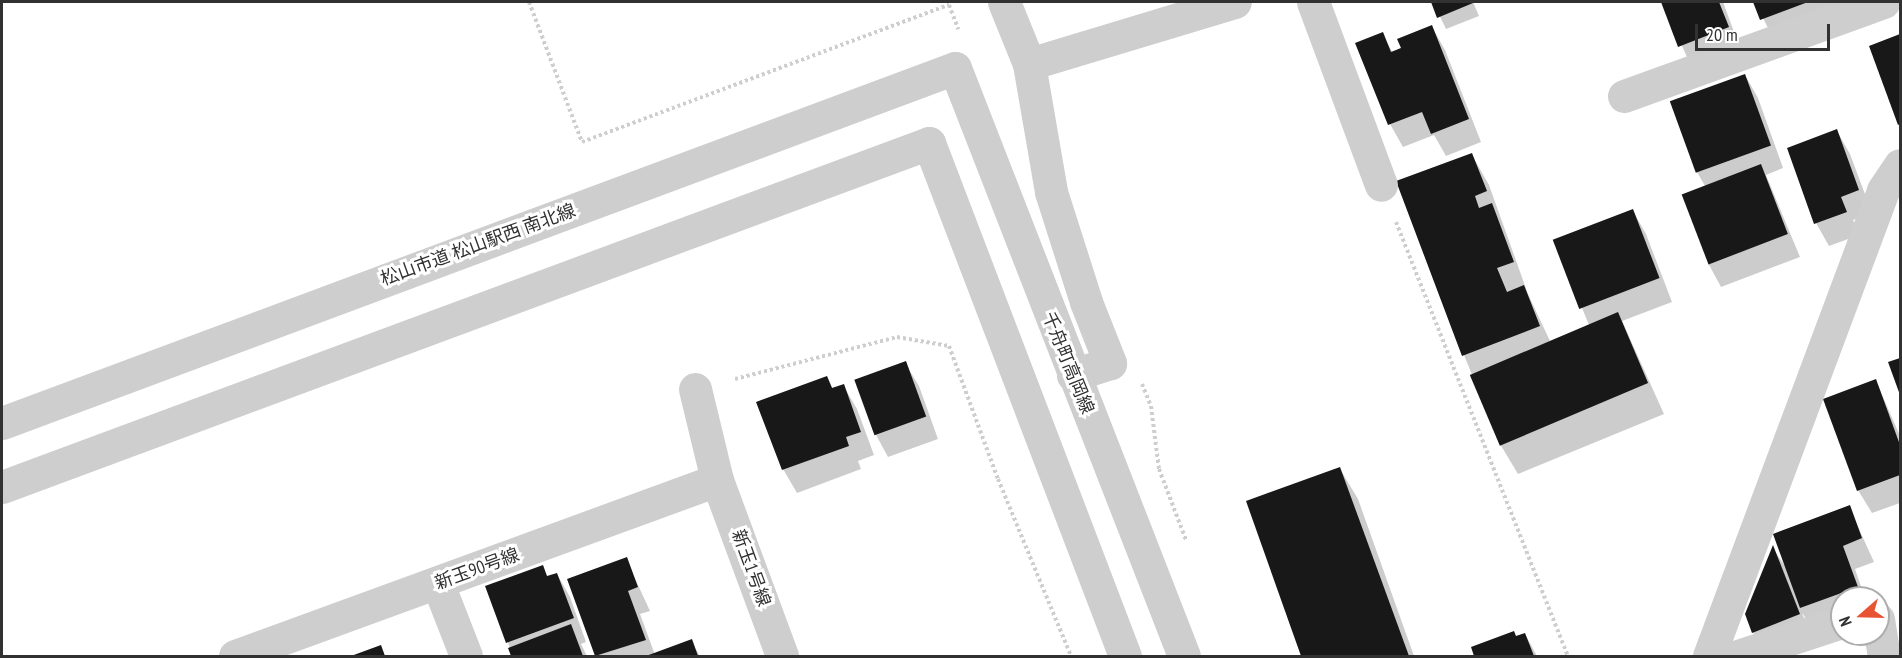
<!DOCTYPE html>
<html>
<head>
<meta charset="utf-8">
<style>
	body { margin:0 }
	#map { position:relative; width:1902px; height:658px; overflow:hidden; background:#fff; font-family:"PT Sans Narrow","Noto Sans JP",sans-serif }
	div>[style] { position:absolute }
	[style*='--x'] { left:calc(var(--x)*1px); top:calc(var(--y)*1px); width:calc(var(--w)*1px); rotate:calc(var(--a)*1deg) }
	.shadow>* { inset:0; background:#0003 }
	.building>* { inset:0; background:#181818; transform-origin:0 0 }
	.path>* { height:4px; margin-top:-2px; transform-origin:0; background:repeating-linear-gradient(90deg,#cecece 0 3px,transparent 0 6px) }
	.minor>* { height:33px; margin:-16.5px; padding:0 16.5px; transform-origin:16.5px; border-radius:16.5px; background:#cecece }
	.tertiary>* { height:33px; margin:-16.5px; padding:0 16.5px; transform-origin:16.5px; border-radius:16.5px; background:#cecece }
	span { translate:-50% -50%; white-space:nowrap; text-align:center; line-height:1.15; -webkit-text-stroke:6px #fff; paint-order:stroke }
	.street-label { font-size:18px; color:#313131 }
	.frame { position:absolute; inset:0; border:3px solid #313131; pointer-events:none }
	.north { position:absolute; left:1830px; top:586px; width:60px; height:60px; box-sizing:border-box; background:#fff; border:2px solid #adadad; border-radius:50%; rotate:250deg; font-size:16px; font-weight:700; line-height:24px; text-align:center; color:#313131 }
	.north::after { content:''; display:block; margin:auto; width:21px; height:27px; background:#e85334; clip-path:polygon(50% 0,100% 100%,50% 72%,0 100%) }
	.scale { position:absolute; left:1695px; top:24px; width:135px; height:27px; box-sizing:border-box; border:3px solid #313131; border-top:0; padding-left:8px; font-size:18px; line-height:21px; white-space:nowrap; color:#313131; -webkit-text-stroke:4px #fff; paint-order:stroke }
</style>
</head>
<body>
<div id="map">
	<div class="shadow">
		<i style="clip-path:polygon(1433px 2px,1473px 2px,1479px 16px,1446px 29px)"></i>
		<i style="clip-path:polygon(1662px 2px,1723px 2px,1741px 51px,1693px 70px)"></i>
		<i style="clip-path:polygon(1755px 2px,1838px 2px,1775px 42px)"></i>
		<i style="clip-path:polygon(1432px 27px,1445px 50px,1481px 142px,1446px 156px,1434px 135px,1403px 147px,1390px 124px,1382px 34px,1393px 53px)"></i>
		<i style="clip-path:polygon(1900px 35px,1900px 126px,1870px 47px)"></i>
		<i style="clip-path:polygon(1745px 75px,1758px 98px,1783px 168px,1766px 175px,1800px 257px,1721px 287px,1708px 263px,1705px 186px,1697px 172px)"></i>
		<i style="clip-path:polygon(1837px 131px,1850px 154px,1872px 213px,1853px 220px,1859px 235px,1829px 246px,1816px 223px)"></i>
		<i style="clip-path:polygon(1472px 155px,1489px 185px,1528px 294px,1550px 341px,1589px 325px,1554px 240px,1633px 211px,1646px 234px,1672px 302px,1622px 321px,1664px 414px,1518px 474px,1500px 444px,1464px 355px)"></i>
		<i style="clip-path:polygon(905px 363px,919px 386px,938px 439px,888px 457px,875px 433px,856px 381px)"></i>
		<i style="clip-path:polygon(827px 377px,833px 389px,843px 385px,857px 409px,874px 455px,858px 461px,861px 469px,797px 493px,783px 469px)"></i>
		<i style="clip-path:polygon(1876px 381px,1900px 436px,1900px 503px,1872px 513px,1858px 490px)"></i>
		<i style="clip-path:polygon(1340px 469px,1358px 499px,1414px 656px,1303px 656px,1248px 501px)"></i>
		<i style="clip-path:polygon(1849px 507px,1874px 562px,1855px 569px,1865px 598px,1842px 598px,1842px 621px,1815px 630px,1802px 613px,1812px 638px,1766px 655px,1753px 632px,1773px 549px,1788px 570px)"></i>
		<i style="clip-path:polygon(626px 559px,650px 611px,640px 614px,655px 655px,691px 641px,700px 656px,597px 656px,569px 580px)"></i>
		<i style="clip-path:polygon(542px 567px,548px 578px,557px 574px,570px 597px,586px 642px,581px 644px,587px 656px,513px 656px,487px 587px)"></i>
		<i style="clip-path:polygon(1525px 634px,1537px 656px,1476px 656px,1473px 647px)"></i>
	</div>
	<div class="building">
		<i style="clip-path:polygon(1431px 2px,1472px 2px,1473px 3px,1437px 18px)"></i>
		<i style="clip-path:polygon(1661px 2px,1719px 2px,1729px 27px,1678px 47px)"></i>
		<i style="clip-path:polygon(1753px 2px,1808px 2px,1760px 20px)"></i>
		<i style="clip-path:polygon(1432px 25px,1469px 119px,1431px 134px,1422px 112px,1388px 125px,1355px 43px,1383px 32px,1391px 52px,1401px 48px,1397px 39px)"></i>
		<i style="clip-path:polygon(1900px 34px,1900px 124px,1898px 125px,1869px 46px)"></i>
		<i style="left:1745px;top:74px;width:76px;height:80px;rotate:70deg"></i>
		<i style="clip-path:polygon(1837px 129px,1859px 190px,1841px 197px,1847px 212px,1814px 224px,1787px 148px)"></i>
		<i style="clip-path:polygon(1472px 153px,1487px 191px,1475px 196px,1479px 208px,1492px 203px,1514px 262px,1497px 268px,1507px 292px,1524px 285px,1540px 326px,1462px 356px,1396px 181px)"></i>
		<i style="left:1761px;top:164px;width:75px;height:85px;rotate:69deg"></i>
		<i style="left:1633px;top:209px;width:74px;height:86px;rotate:69deg"></i>
		<i style="left:1618px;top:312px;width:77px;height:161px;rotate:67deg"></i>
		<i style="clip-path:polygon(1900px 358px,1900px 395px,1888px 362px)"></i>
		<i style="left:906px;top:361px;width:59px;height:55px;rotate:70deg"></i>
		<i style="clip-path:polygon(827px 376px,832px 388px,844px 384px,861px 432px,846px 437px,849px 446px,782px 470px,756px 402px)"></i>
		<i style="clip-path:polygon(1876px 379px,1900px 445px,1900px 475px,1857px 491px,1823px 399px)"></i>
		<i style="clip-path:polygon(1340px 467px,1409px 656px,1301px 656px,1246px 501px)"></i>
		<i style="clip-path:polygon(1850px 505px,1862px 538px,1843px 546px,1858px 587px,1800px 608px,1773px 534px)"></i>
		<i style="clip-path:polygon(1773px 545px,1800px 614px,1752px 633px,1745px 614px)"></i>
		<i style="clip-path:polygon(627px 557px,638px 587px,628px 591px,646px 640px,595px 656px,567px 579px)"></i>
		<i style="clip-path:polygon(543px 565px,547px 576px,557px 573px,574px 618px,506px 643px,485px 586px)"></i>
		<i style="clip-path:polygon(571px 624px,583px 656px,511px 656px,508px 648px)"></i>
		<i style="clip-path:polygon(1514px 631px,1516px 636px,1525px 633px,1534px 656px,1474px 656px,1471px 647px)"></i>
		<i style="clip-path:polygon(692px 639px,698px 656px,646px 656px)"></i>
		<i style="clip-path:polygon(381px 645px,385px 656px,351px 656px)"></i>
	</div>
	<div class="path">
		<i style="--x:529;--y:2;--w:150;--a:69.3"></i>
		<i style="--x:582;--y:142;--w:392;--a:-20.5"></i>
		<i style="--x:949;--y:5;--w:26;--a:69"></i>
		<i style="--x:1396;--y:222;--w:467;--a:68.4"></i>
		<i style="--x:735;--y:379;--w:167;--a:-14.5"></i>
		<i style="--x:897;--y:337;--w:53;--a:9.8"></i>
		<i style="--x:949;--y:346;--w:142;--a:69.8"></i>
		<i style="--x:998;--y:479;--w:191;--a:67.6"></i>
		<i style="--x:1142;--y:384;--w:24;--a:68"></i>
		<i style="--x:1151;--y:406;--w:64;--a:82.8"></i>
		<i style="--x:1159;--y:469;--w:76;--a:69.2"></i>
	</div>
	<div class="minor">
		<i style="--x:1004;--y:2;--w:67;--a:68"></i>
		<i style="--x:1029;--y:64;--w:130;--a:80.2"></i>
		<i style="--x:1051;--y:192;--w:115;--a:72.3"></i>
		<i style="--x:1086;--y:302;--w:66;--a:68.5"></i>
		<i style="--x:1110;--y:363;--w:39;--a:162"></i>
		<i style="--x:1313;--y:2;--w:195;--a:69.6"></i>
		<i style="--x:1029;--y:64;--w:215;--a:-16.8"></i>
		<i style="--x:1624;--y:96;--w:276;--a:-19.9"></i>
		<i style="--x:695;--y:389;--w:94;--a:76.4"></i>
		<i style="--x:717;--y:480;--w:188;--a:69.7"></i>
		<i style="--x:438;--y:584;--w:77;--a:68.7"></i>
		<i style="--x:1878;--y:619;--w:37;--a:81"></i>
		<i style="--x:235;--y:656;--w:513;--a:-20.06"></i>
		<i style="--x:1709;--y:656;--w:497;--a:-69.5"></i>
		<i style="--x:1883;--y:190;--w:30;--a:-56"></i>
		<i style="--x:1738;--y:656;--w:109;--a:-18.1"></i>
	</div>
	<div class="tertiary">
		<i style="--x:2;--y:423;--w:1017;--a:-20.43"></i>
		<i style="--x:955;--y:68;--w:631;--a:68.72"></i>
		<i style="--x:2;--y:487;--w:989;--a:-20.36"></i>
		<i style="--x:929;--y:143;--w:549;--a:69.09"></i>
	</div>
	<div class="street-label">
		<span style="left:478px;top:245px;rotate:-20deg">松山市道 松山駅西 南北線</span>
		<span style="left:1068px;top:363px;rotate:68deg">千舟町高岡線</span>
		<span style="left:751px;top:568px;rotate:70deg">新玉1号線</span>
		<span style="left:477px;top:569px;rotate:-20deg">新玉90号線</span>
	</div>
	<div class="frame"></div>
	<div class="north">N</div>
	<div class="scale">20 m</div>
</div>
</body>
</html>
